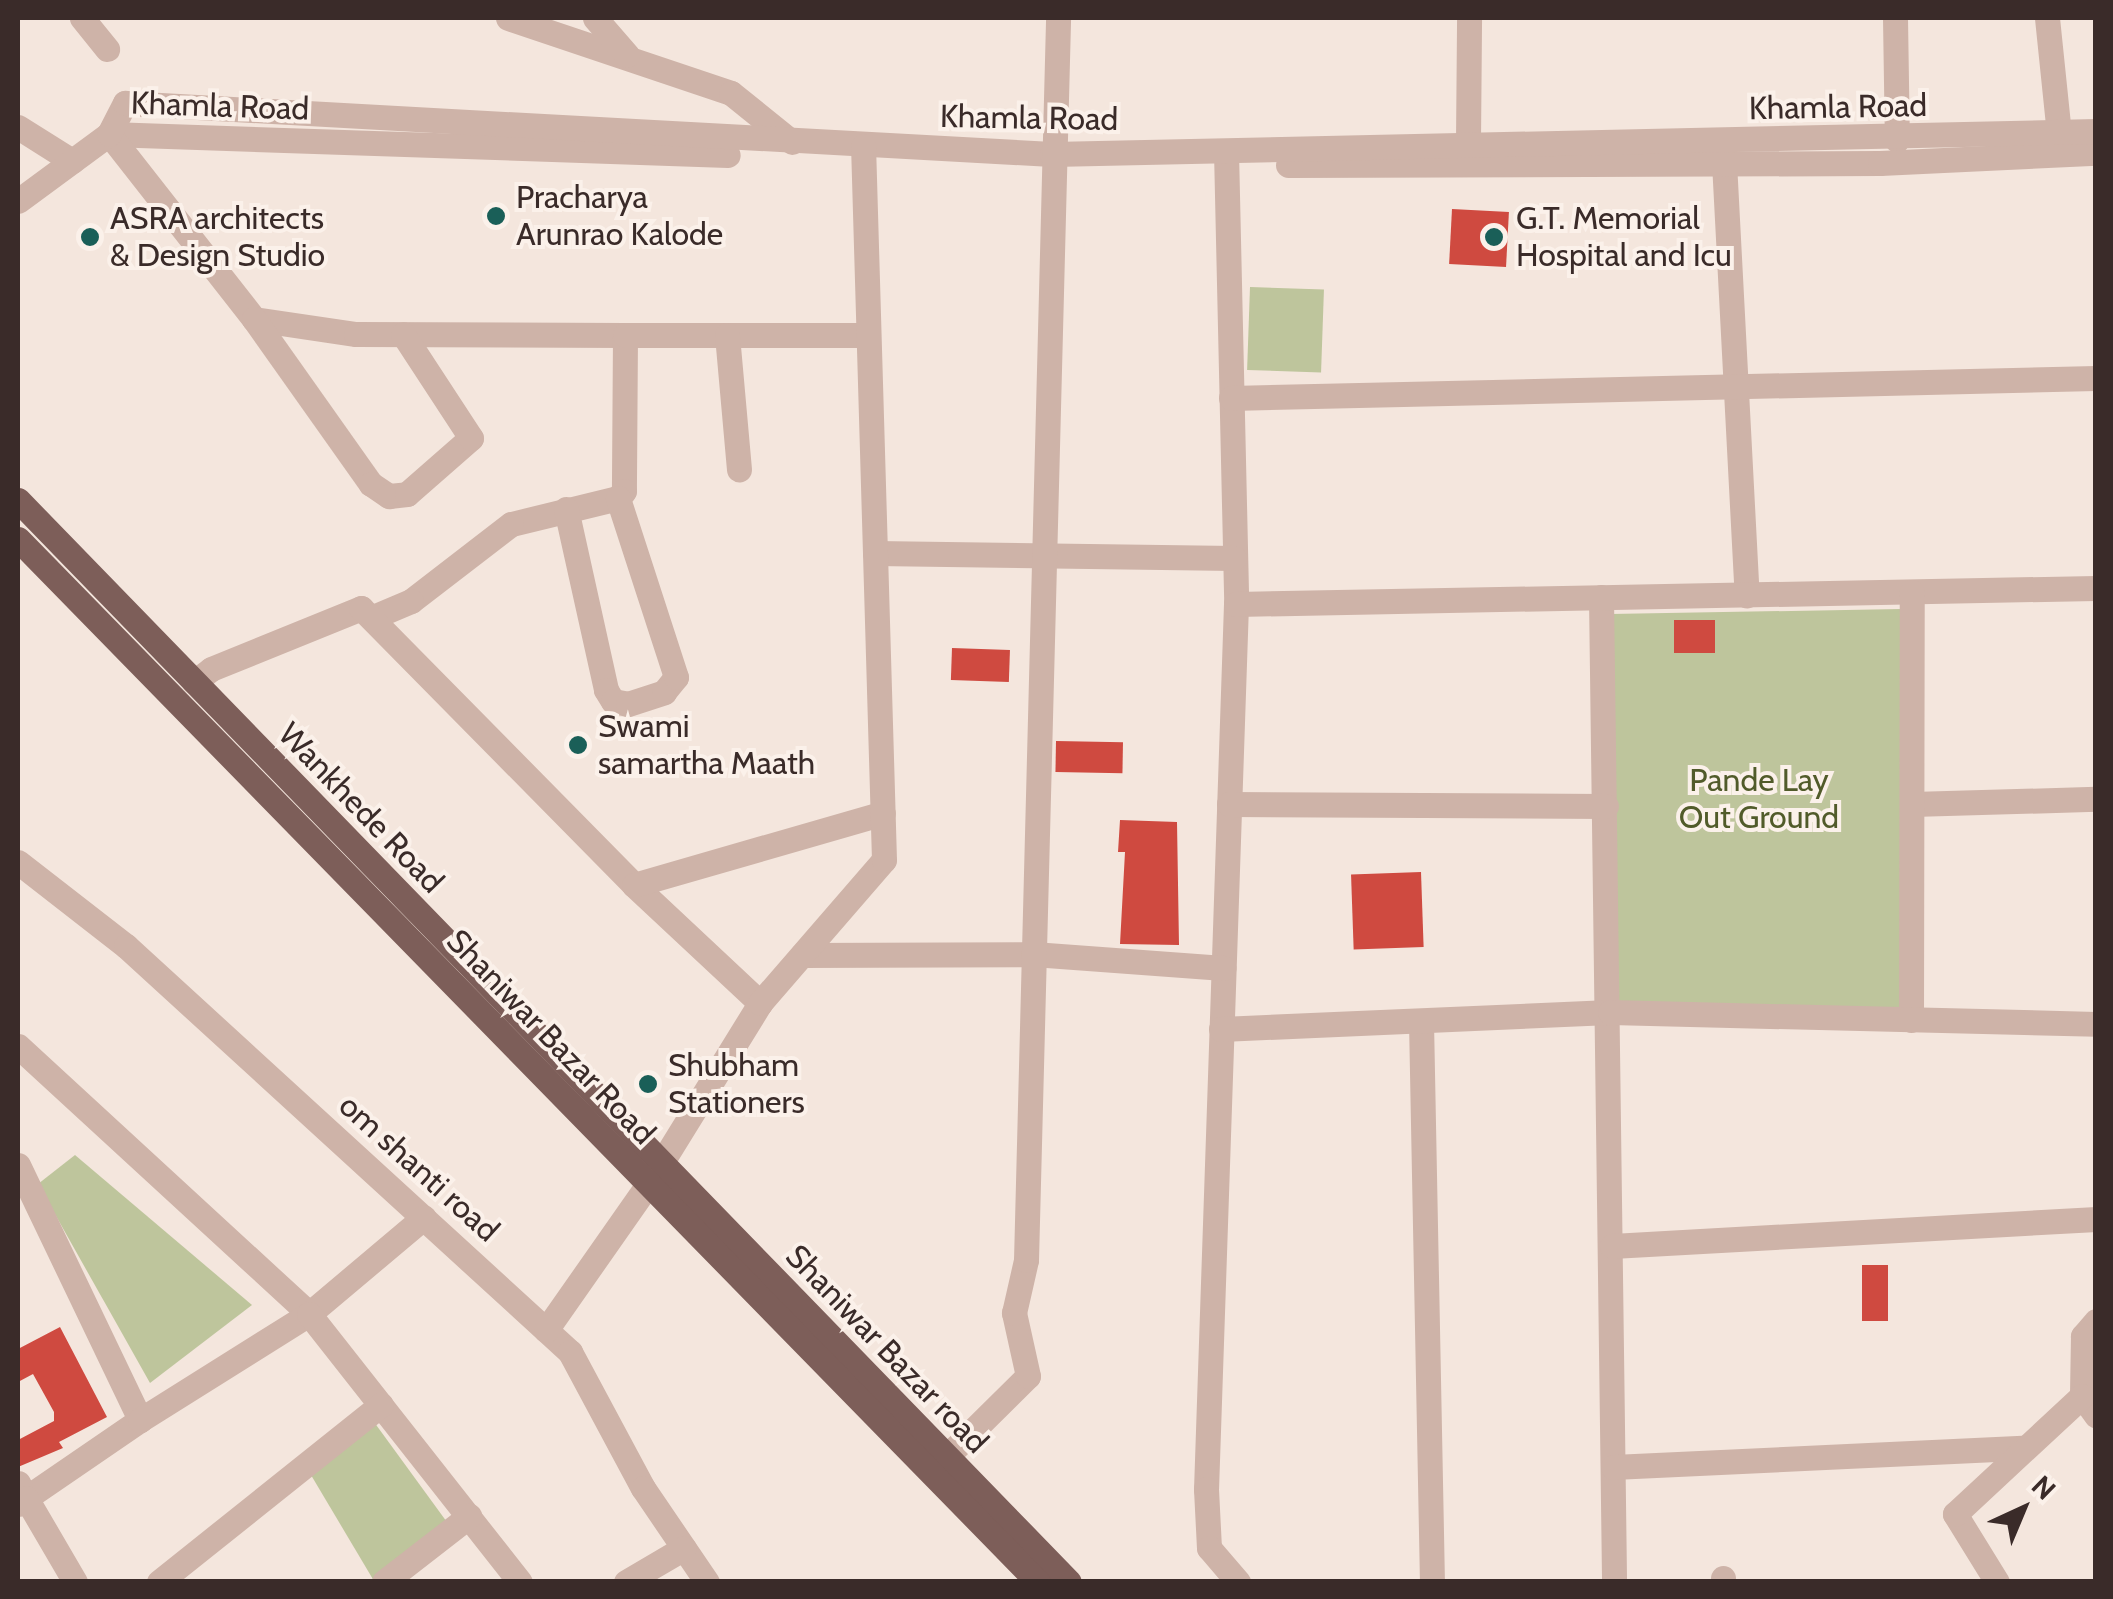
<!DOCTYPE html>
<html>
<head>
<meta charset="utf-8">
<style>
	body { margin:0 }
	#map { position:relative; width:2113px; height:1599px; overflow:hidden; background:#f4e6dd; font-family:Cabin,sans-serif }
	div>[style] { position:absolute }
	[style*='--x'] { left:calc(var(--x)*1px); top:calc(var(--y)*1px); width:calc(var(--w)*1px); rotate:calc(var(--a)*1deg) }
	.green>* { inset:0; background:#bec59c; transform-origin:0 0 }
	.building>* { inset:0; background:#cf4a40; transform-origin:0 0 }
	.minor>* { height:25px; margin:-12.5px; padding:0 12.5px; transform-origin:12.5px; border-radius:12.5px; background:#ceb3a8 }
	.major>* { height:25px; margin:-12.5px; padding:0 12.5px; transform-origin:12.5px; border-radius:12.5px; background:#7d5e59 }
	.dots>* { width:28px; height:28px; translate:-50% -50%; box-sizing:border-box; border:5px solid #fbf1ea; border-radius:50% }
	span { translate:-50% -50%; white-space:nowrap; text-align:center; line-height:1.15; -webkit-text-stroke:8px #fbf1ea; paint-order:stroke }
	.street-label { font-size:32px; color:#3a2b29 }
	.poi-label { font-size:32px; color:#3a2b29 }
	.left { translate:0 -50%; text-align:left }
	.park-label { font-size:32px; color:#515b2a }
	.frame { position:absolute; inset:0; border:20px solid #3a2b29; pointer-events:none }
	.north { position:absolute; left:1973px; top:1459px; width:100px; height:100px; -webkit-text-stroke:8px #fbf1ea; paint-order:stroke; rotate:44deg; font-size:28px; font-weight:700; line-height:40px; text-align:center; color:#3a2b29 }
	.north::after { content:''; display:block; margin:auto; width:35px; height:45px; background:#3a2b29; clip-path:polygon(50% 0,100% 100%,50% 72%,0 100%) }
</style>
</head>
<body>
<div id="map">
	<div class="green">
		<i style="left:1250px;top:287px;width:74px;height:83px;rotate:2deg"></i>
		<i style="left:1900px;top:609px;width:402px;height:290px;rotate:89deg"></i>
		<i style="clip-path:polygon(75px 1155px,252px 1305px,150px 1383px,38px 1184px)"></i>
		<i style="clip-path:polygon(374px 1422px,452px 1529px,374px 1581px,308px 1470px)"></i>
	</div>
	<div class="building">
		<i style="left:1452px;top:209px;width:57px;height:55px;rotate:3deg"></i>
		<i style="left:1674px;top:620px;width:41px;height:33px"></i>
		<i style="left:952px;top:648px;width:58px;height:32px;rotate:2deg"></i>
		<i style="left:1056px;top:741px;width:67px;height:31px;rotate:1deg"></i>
		<i style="clip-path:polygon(1120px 820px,1177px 822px,1179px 945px,1120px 944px,1125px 852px,1118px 852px)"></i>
		<i style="left:1421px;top:872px;width:75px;height:70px;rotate:88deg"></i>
		<i style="left:1862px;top:1265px;width:26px;height:56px"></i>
		<i style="clip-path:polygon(60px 1327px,107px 1417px,59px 1442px,63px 1448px,18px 1467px,18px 1440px,54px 1421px,54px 1412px,33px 1374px,18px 1382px,18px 1349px)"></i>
	</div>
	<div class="minor">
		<i style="--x:82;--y:18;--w:40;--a:51"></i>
		<i style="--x:508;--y:18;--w:235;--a:18.6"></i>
		<i style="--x:731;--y:93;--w:78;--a:38.8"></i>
		<i style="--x:595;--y:18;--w:49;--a:49.1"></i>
		<i style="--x:1895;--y:18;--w:122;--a:89.1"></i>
		<i style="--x:2047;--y:18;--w:118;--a:84.1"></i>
		<i style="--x:18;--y:127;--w:64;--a:32.2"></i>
		<i style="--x:109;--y:134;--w:619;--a:1.94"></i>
		<i style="--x:109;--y:134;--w:235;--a:51.9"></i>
		<i style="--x:254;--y:319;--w:103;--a:8.4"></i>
		<i style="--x:356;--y:334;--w:269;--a:0.2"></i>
		<i style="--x:625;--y:335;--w:156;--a:90.4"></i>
		<i style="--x:624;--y:491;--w:9;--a:131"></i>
		<i style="--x:618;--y:498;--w:110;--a:166.3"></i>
		<i style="--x:511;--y:524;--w:126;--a:142.4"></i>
		<i style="--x:411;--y:601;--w:43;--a:157"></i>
		<i style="--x:1468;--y:141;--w:123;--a:-89.5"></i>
		<i style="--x:1226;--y:151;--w:453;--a:88.7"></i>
		<i style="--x:1236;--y:604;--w:886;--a:91.94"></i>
		<i style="--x:1206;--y:1489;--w:59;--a:87.1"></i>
		<i style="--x:1209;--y:1548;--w:45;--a:49.5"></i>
		<i style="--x:1724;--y:162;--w:434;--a:87"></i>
		<i style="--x:1288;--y:165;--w:592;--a:-0.19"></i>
		<i style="--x:1880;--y:163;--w:216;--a:-2.7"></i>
		<i style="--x:18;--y:201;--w:113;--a:-36.4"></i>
		<i style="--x:109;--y:134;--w:35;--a:-63"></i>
		<i style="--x:125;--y:103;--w:928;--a:3.15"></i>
		<i style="--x:1052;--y:154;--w:1044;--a:-1.26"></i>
		<i style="--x:254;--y:319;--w:202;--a:54.7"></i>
		<i style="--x:371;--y:484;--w:22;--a:34"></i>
		<i style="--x:389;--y:496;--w:18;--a:-6"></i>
		<i style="--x:407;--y:494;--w:85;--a:-41.2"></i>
		<i style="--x:471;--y:438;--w:124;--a:-123.2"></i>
		<i style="--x:625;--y:335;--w:243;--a:0"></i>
		<i style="--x:727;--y:335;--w:135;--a:84.9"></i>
		<i style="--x:1231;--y:398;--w:865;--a:-1.32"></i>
		<i style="--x:566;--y:509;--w:185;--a:77.5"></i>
		<i style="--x:606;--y:690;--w:13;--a:58"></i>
		<i style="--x:613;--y:701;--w:15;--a:11"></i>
		<i style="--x:628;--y:704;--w:38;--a:-18"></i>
		<i style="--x:664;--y:692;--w:19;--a:-51"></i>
		<i style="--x:676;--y:677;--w:188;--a:-108"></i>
		<i style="--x:875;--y:553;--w:359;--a:0.8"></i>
		<i style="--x:1601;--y:597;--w:985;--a:89.24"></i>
		<i style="--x:1236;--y:604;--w:860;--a:-1.07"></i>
		<i style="--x:194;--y:682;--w:21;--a:-37"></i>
		<i style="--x:211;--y:669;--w:162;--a:-22.1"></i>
		<i style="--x:361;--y:608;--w:389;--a:45.4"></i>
		<i style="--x:634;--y:885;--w:173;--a:43.1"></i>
		<i style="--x:1229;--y:804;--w:377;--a:0.3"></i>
		<i style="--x:1912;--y:804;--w:184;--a:-1.6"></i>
		<i style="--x:18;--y:862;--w:137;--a:37.9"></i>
		<i style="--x:126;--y:946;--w:602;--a:42.44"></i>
		<i style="--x:570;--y:1352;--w:154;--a:61.8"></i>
		<i style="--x:643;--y:1488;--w:114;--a:55.8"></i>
		<i style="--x:634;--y:885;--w:259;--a:-16.1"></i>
		<i style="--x:802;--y:955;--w:231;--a:-0.2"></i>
		<i style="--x:1033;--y:954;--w:191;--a:4.2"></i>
		<i style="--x:1911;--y:1020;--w:428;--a:-89.9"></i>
		<i style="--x:1421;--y:1021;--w:561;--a:88.88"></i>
		<i style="--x:1221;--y:1029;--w:389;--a:-2.5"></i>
		<i style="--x:1610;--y:1012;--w:486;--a:1.4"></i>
		<i style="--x:18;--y:1046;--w:396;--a:42.6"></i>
		<i style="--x:309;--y:1314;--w:150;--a:-40.1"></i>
		<i style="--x:18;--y:1165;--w:283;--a:64.4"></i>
		<i style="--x:140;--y:1420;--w:138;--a:145.6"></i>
		<i style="--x:26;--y:1498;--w:17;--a:-118"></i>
		<i style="--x:1612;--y:1246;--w:485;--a:-3.2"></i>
		<i style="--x:2096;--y:1321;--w:20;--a:131"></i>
		<i style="--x:2083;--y:1336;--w:60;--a:91"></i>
		<i style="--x:2082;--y:1396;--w:24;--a:54"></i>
		<i style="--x:546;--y:1330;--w:179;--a:-55"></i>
		<i style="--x:649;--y:1183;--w:211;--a:-58.3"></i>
		<i style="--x:760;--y:1003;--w:189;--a:-49.1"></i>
		<i style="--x:884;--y:860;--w:714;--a:-91.68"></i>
		<i style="--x:140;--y:1420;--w:199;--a:-32.1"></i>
		<i style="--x:309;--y:1314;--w:341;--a:51.8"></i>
		<i style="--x:1613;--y:1467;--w:410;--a:-2.7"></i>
		<i style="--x:934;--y:1469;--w:132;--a:-44.7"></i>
		<i style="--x:1028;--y:1376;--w:65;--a:-102.5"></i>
		<i style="--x:1014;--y:1313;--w:54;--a:-77.2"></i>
		<i style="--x:1026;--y:1260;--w:1242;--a:-88.52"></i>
		<i style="--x:18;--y:1504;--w:10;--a:-37"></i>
		<i style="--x:26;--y:1498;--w:97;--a:59.7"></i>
		<i style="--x:1723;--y:1578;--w:4;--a:90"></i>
		<i style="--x:159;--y:1582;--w:284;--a:-38.6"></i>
		<i style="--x:384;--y:1582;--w:108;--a:-37.8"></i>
		<i style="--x:626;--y:1582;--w:67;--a:-30.4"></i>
		<i style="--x:1997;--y:1582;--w:80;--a:-121.7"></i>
		<i style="--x:1955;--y:1514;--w:173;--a:-42.9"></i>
	</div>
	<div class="major">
		<i style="--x:18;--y:500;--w:1508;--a:45.83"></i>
		<i style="--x:18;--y:539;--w:1459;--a:45.64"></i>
	</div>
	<div class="dots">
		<i style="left:496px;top:216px;background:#1a5f58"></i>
		<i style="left:90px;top:237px;background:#1a5f58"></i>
		<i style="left:1494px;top:237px;background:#1a5f58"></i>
		<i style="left:578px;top:745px;background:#1a5f58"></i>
		<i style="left:648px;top:1084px;background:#1a5f58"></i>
	</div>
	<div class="street-label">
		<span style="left:220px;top:106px;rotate:2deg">Khamla Road</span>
		<span style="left:1838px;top:107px;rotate:-1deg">Khamla Road</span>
		<span style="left:1029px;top:118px;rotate:1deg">Khamla Road</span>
		<span style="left:361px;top:808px;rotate:46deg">Wankhede Road</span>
		<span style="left:551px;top:1037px;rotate:46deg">Shaniwar Bazar Road</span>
		<span style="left:419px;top:1168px;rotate:42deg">om shanti road</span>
		<span style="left:887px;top:1349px;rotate:46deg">Shaniwar Bazar road</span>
	</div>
	<div class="poi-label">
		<span class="left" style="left:516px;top:216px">Pracharya<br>Arunrao Kalode</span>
		<span class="left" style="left:110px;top:237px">ASRA architects<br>&amp; Design Studio</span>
		<span class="left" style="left:1516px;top:237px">G.T. Memorial<br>Hospital and Icu</span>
		<span class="left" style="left:598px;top:745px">Swami<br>samartha Maath</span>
		<span class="left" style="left:668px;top:1084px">Shubham<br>Stationers</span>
	</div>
	<div class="park-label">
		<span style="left:1759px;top:799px">Pande Lay<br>Out Ground</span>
	</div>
	<div class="frame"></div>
	<div class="north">N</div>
</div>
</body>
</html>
